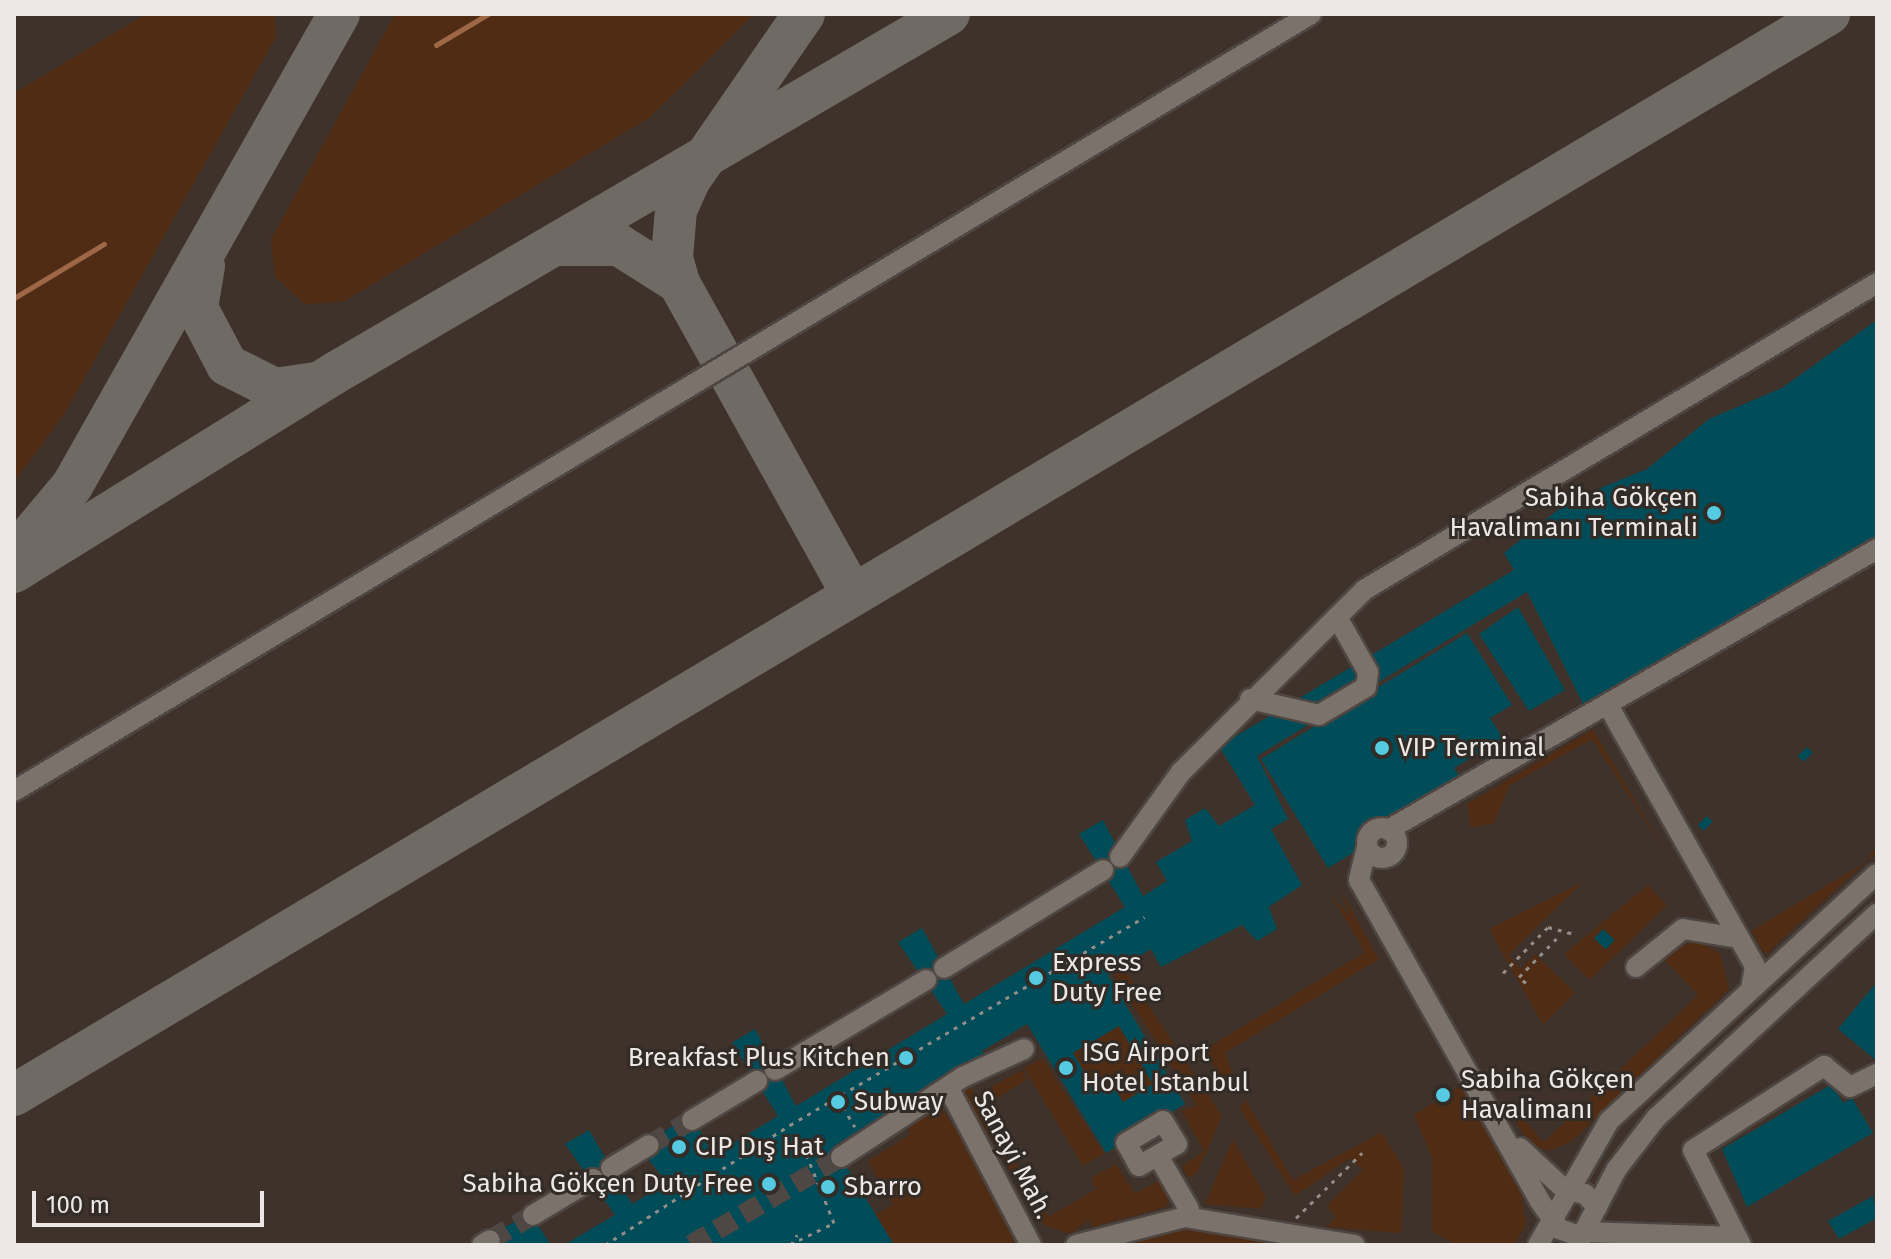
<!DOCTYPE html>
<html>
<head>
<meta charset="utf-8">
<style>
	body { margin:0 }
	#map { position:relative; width:1891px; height:1259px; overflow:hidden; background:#322b26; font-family:"Fira Sans",sans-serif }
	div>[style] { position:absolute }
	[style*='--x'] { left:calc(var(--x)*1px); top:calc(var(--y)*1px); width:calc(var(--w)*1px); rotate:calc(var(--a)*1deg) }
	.built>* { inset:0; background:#3f322a; transform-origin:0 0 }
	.green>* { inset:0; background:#502c14 }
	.stream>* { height:5px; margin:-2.5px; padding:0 2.5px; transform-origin:2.5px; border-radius:2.5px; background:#9e6847 }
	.taxiway>* { height:42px; margin:-21px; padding:0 21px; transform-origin:21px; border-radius:21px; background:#706a65 }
	.building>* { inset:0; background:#004c58; transform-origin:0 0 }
	.minor-tunnel>* { height:20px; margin-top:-10px; transform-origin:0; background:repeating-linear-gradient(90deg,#4e4743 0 20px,transparent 0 30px) }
	.path>* { height:3px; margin-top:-1.5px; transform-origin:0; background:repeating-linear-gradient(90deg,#938d89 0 4px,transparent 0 10px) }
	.roads { filter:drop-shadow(2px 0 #4d4642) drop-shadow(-2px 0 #4d4642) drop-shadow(0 2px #4d4642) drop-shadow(0 -2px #4d4642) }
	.minor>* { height:20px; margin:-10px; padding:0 10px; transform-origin:10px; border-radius:10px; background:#7b726c }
	.minor>.ring { margin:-10px; padding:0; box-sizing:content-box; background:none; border:20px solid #7b726c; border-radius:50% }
	.dots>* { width:22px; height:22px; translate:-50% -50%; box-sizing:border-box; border:4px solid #322b26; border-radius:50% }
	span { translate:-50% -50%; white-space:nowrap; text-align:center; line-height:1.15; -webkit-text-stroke:6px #322b26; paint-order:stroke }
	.poi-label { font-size:26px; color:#ede8e5 }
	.right { translate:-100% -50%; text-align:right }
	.left { translate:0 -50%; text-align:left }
	.street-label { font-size:26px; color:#ede8e5 }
	.frame { position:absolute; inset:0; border:16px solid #ede8e5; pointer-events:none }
	.scale { position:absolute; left:32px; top:1191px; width:232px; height:36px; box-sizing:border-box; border:4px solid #ede8e5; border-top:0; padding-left:10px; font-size:24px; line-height:28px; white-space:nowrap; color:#ede8e5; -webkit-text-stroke:6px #322b26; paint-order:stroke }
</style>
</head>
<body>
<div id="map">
	<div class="built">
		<i style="left:14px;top:14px;width:1863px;height:1231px"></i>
	</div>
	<div class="green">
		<i style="clip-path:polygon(146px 14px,274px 14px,276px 37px,63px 416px,14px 482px,14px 93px)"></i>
		<i style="clip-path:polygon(395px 14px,754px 14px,649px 118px,343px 302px,305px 304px,275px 277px,271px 239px)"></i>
		<i style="clip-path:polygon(1593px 729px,1664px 850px,1592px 739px,1509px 786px,1494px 823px,1471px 828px,1467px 804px)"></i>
		<i style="clip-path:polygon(1877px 846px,1877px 852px,1765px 955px,1751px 931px,1864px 863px)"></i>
		<i style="clip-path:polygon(1583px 882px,1508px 955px,1521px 969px,1535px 954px,1575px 993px,1543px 1025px,1489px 929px)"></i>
		<i style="clip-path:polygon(1648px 885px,1667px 905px,1590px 980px,1564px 954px)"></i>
		<i style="clip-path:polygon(1341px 891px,1379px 959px,1225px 1053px,1235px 1080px,1225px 1085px,1204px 1050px,1365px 952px,1331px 895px,1349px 915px)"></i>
		<i style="clip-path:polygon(1693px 940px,1720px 953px,1729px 989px,1572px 1141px,1549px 1151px,1529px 1144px,1504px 1099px,1544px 1142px,1698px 995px,1663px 958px)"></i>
		<i style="clip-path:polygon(1124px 969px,1222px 1116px,1197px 1173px,1189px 1178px,1182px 1167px,1204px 1151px,1181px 1110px,1197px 1106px,1114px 975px)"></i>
		<i style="clip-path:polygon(1119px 1026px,1153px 1084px,1123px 1102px,1112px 1084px,1097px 1093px,1073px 1053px)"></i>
		<i style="clip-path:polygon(1042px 1058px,1104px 1153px,1083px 1166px,1024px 1068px)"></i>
		<i style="clip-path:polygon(1021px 1070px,1027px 1079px,982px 1108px,1048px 1217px,1096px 1189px,1091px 1178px,1116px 1164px,1135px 1194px,1160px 1180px,1170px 1197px,1166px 1207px,1092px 1227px,1089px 1219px,1070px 1234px,1043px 1224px,961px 1089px,968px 1084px,976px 1096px)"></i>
		<i style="clip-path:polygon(1465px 1083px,1519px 1178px,1526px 1225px,1514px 1245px,1458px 1245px,1432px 1232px,1432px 1158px,1414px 1115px)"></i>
		<i style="clip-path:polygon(1245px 1099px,1293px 1180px,1382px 1132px,1404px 1169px,1401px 1233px,1326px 1227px,1336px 1217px,1327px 1206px,1363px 1170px,1350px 1158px,1295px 1196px,1240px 1109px)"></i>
		<i style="clip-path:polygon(938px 1102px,1016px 1224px,1026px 1245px,894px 1245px,876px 1215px,893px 1204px,868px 1161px,911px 1134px,905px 1123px)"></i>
		<i style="clip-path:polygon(1233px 1139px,1266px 1197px,1261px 1209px,1205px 1204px)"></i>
		<i style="clip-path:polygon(1223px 1229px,1336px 1245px,1113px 1245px,1168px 1231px)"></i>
	</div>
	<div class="stream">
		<i style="--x:436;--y:45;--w:61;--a:-30.8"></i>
		<i style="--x:14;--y:298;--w:105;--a:-31"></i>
	</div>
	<div class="taxiway">
		<i style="--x:804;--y:14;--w:201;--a:124.6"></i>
		<i style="--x:690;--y:179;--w:34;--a:114"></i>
		<i style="--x:676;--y:210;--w:48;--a:94.8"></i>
		<i style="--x:672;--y:258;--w:26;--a:74"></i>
		<i style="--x:679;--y:283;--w:357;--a:60.9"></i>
		<i style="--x:560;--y:245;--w:59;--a:0"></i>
		<i style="--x:619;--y:245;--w:71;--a:32.3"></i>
		<i style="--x:204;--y:266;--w:43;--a:99.5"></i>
		<i style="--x:197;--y:308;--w:64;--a:62.2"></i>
		<i style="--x:227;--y:365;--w:54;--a:26.6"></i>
		<i style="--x:275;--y:389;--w:41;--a:-8.3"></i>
		<i style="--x:14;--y:555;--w:90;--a:-50"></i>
		<i style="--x:72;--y:486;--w:542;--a:-60.5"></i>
		<i style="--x:14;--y:572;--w:378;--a:-31.8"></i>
		<i style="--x:335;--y:373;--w:711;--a:-30.31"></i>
		<i style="--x:14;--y:1095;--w:2113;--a:-30.78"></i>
	</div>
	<div class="building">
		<i style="clip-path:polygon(evenodd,1877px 320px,1877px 539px,1589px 716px,1527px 592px,1257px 756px,1288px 819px,1271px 829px,1302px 885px,1269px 907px,1277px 929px,1257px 941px,1242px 925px,1161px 967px,1151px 949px,1108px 975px,1185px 1104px,1106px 1153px,1027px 1024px,982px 1051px,989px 1062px,971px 1072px,966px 1063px,834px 1146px,894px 1245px,564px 1245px,615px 1215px,565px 1144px,589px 1130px,632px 1204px,680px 1175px,661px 1175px,649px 1160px,650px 1142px,669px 1128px,689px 1118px,696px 1122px,711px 1153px,702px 1162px,778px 1116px,732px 1043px,740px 1038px,755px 1029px,796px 1106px,947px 1014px,898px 942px,922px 928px,964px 1004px,1125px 907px,1079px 834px,1103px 820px,1143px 896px,1167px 881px,1156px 862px,1192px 841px,1185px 820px,1205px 808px,1219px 826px,1255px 805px,1219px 746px,1514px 570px,1504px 553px,1569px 501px,1647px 469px,1709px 419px,1782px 388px,1877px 320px,1119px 1026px,1153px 1084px,1123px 1102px,1112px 1084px,1097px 1093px,1073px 1053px,1119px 1026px)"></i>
		<i style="clip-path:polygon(1518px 607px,1565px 690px,1529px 711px,1479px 634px)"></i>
		<i style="clip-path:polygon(1467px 633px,1512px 705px,1490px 718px,1503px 738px,1454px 768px,1465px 785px,1328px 868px,1261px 759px)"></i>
		<i style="left:1807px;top:747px;width:8px;height:13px;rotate:45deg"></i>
		<i style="left:1707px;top:816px;width:8px;height:13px;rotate:45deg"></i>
		<i style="left:1603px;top:929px;width:16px;height:13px;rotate:43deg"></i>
		<i style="clip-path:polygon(1877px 982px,1877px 1061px,1838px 1029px)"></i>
		<i style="clip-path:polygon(1832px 1084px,1843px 1103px,1852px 1098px,1873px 1133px,1747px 1207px,1722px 1149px)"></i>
		<i style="clip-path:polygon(1873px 1196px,1877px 1218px,1839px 1239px,1828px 1221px)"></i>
		<i style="clip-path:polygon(530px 1213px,551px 1245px,489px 1245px,500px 1230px)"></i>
	</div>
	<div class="minor-tunnel">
		<i style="--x:649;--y:1145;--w:50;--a:-30.2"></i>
		<i style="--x:490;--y:1240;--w:50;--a:-30.2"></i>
		<i style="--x:691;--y:1245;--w:174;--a:-30.4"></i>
	</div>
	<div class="path">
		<i style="--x:1503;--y:973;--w:64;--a:-45.6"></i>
		<i style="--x:1548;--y:927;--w:30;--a:15"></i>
		<i style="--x:1526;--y:983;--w:9;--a:-139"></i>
		<i style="--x:1519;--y:977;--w:59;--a:-45.7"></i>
		<i style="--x:843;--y:1107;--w:23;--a:59"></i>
		<i style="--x:1296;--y:1218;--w:93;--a:-44.6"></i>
		<i style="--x:799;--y:1240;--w:39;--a:-26"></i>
		<i style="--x:834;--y:1223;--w:72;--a:-111.9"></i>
		<i style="--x:605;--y:1245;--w:221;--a:-33"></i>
		<i style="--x:790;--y:1125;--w:411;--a:-30.4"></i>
		<i style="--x:791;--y:1245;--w:12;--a:-59"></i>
	</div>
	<div class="roads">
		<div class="minor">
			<i style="--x:1250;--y:699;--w:71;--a:13.1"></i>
			<i style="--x:1319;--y:715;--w:55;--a:-30.8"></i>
			<i style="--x:1366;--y:687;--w:15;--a:-82"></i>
			<i style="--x:1368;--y:672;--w:63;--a:-119.4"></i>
			<i style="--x:1609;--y:707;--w:297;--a:60.6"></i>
			<i style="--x:1755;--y:966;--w:22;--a:100"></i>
			<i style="--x:14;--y:791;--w:1512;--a:-30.92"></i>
			<i class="ring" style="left:1367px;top:828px;width:10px;height:10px"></i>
			<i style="--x:1388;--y:830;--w:564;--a:-29.88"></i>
			<i style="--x:1367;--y:847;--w:34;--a:104"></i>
			<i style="--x:1359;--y:880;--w:367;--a:60.6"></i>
			<i style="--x:1539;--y:1200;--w:35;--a:55"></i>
			<i style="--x:1559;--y:1229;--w:24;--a:19"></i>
			<i style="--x:1120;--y:857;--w:105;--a:-54.3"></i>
			<i style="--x:1181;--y:772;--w:258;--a:-44.8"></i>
			<i style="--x:1364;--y:590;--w:598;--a:-30.9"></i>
			<i style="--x:1636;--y:967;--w:60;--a:-39"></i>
			<i style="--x:1683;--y:929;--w:57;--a:9.1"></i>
			<i style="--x:944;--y:968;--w:187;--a:-31.6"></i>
			<i style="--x:775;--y:1070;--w:176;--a:-30.8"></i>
			<i style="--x:949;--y:1089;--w:176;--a:62.3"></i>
			<i style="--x:692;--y:1120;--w:76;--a:-31"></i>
			<i style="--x:1163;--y:1121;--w:27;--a:59"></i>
			<i style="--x:1177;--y:1144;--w:44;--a:149.9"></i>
			<i style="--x:1139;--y:1166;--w:26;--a:-119"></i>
			<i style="--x:1126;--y:1143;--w:43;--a:-30.7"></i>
			<i style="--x:1520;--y:1148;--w:62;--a:43"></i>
			<i style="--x:1565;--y:1190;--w:20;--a:11"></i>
			<i style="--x:1585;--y:1194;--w:18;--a:47"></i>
			<i style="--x:1158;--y:1156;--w:61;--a:59.7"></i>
			<i style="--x:841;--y:1157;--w:146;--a:-33.3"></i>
			<i style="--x:963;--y:1077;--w:67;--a:-24.7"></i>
			<i style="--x:611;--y:1168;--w:44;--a:-31.2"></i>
			<i style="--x:533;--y:1215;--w:70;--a:-31"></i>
			<i style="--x:1585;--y:1232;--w:151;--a:1.9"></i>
			<i style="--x:482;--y:1245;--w:9;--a:-32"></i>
			<i style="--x:1076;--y:1245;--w:113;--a:-14.4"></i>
			<i style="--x:1185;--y:1217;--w:172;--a:9.4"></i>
			<i style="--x:1538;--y:1245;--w:143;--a:-60.2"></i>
			<i style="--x:1609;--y:1121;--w:364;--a:-42.7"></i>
			<i style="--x:1577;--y:1245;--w:85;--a:-62.5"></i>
			<i style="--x:1616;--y:1170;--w:66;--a:-52.4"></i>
			<i style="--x:1656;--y:1118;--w:301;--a:-42.8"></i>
			<i style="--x:1741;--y:1245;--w:106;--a:-116.8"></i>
			<i style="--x:1693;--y:1150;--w:156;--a:-32.7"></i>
			<i style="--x:1824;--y:1066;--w:33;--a:39"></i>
			<i style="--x:1850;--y:1087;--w:30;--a:-26"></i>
		</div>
	</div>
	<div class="dots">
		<i style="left:1714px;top:513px;background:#55cae0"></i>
		<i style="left:1382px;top:748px;background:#55cae0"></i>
		<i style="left:1036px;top:978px;background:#55cae0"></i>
		<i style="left:906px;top:1058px;background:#55cae0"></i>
		<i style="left:1066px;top:1068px;background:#55cae0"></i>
		<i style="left:1443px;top:1095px;background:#55cae0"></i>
		<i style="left:838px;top:1102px;background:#55cae0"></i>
		<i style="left:679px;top:1147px;background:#55cae0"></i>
		<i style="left:769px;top:1184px;background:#55cae0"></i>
		<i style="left:828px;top:1187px;background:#55cae0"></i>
	</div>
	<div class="poi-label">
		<span class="right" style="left:1698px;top:513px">Sabiha Gökçen<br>Havalimanı Terminali</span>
		<span class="left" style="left:1398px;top:748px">VIP Terminal</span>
		<span class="left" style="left:1052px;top:978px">Express<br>Duty Free</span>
		<span class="left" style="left:1082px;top:1068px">ISG Airport<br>Hotel Istanbul</span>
		<span class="right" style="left:890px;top:1058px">Breakfast Plus Kitchen</span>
		<span class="left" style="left:1461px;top:1095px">Sabiha Gökçen<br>Havalimanı</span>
		<span class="left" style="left:854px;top:1102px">Subway</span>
		<span class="left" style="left:695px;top:1147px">CIP Dış Hat</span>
		<span class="right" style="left:753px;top:1184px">Sabiha Gökçen Duty Free</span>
		<span class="left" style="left:844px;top:1187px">Sbarro</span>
	</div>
	<div class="street-label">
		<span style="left:1013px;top:1155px;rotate:62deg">Sanayi Mah.</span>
	</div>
	<div class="frame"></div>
	<div class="scale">100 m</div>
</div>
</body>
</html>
